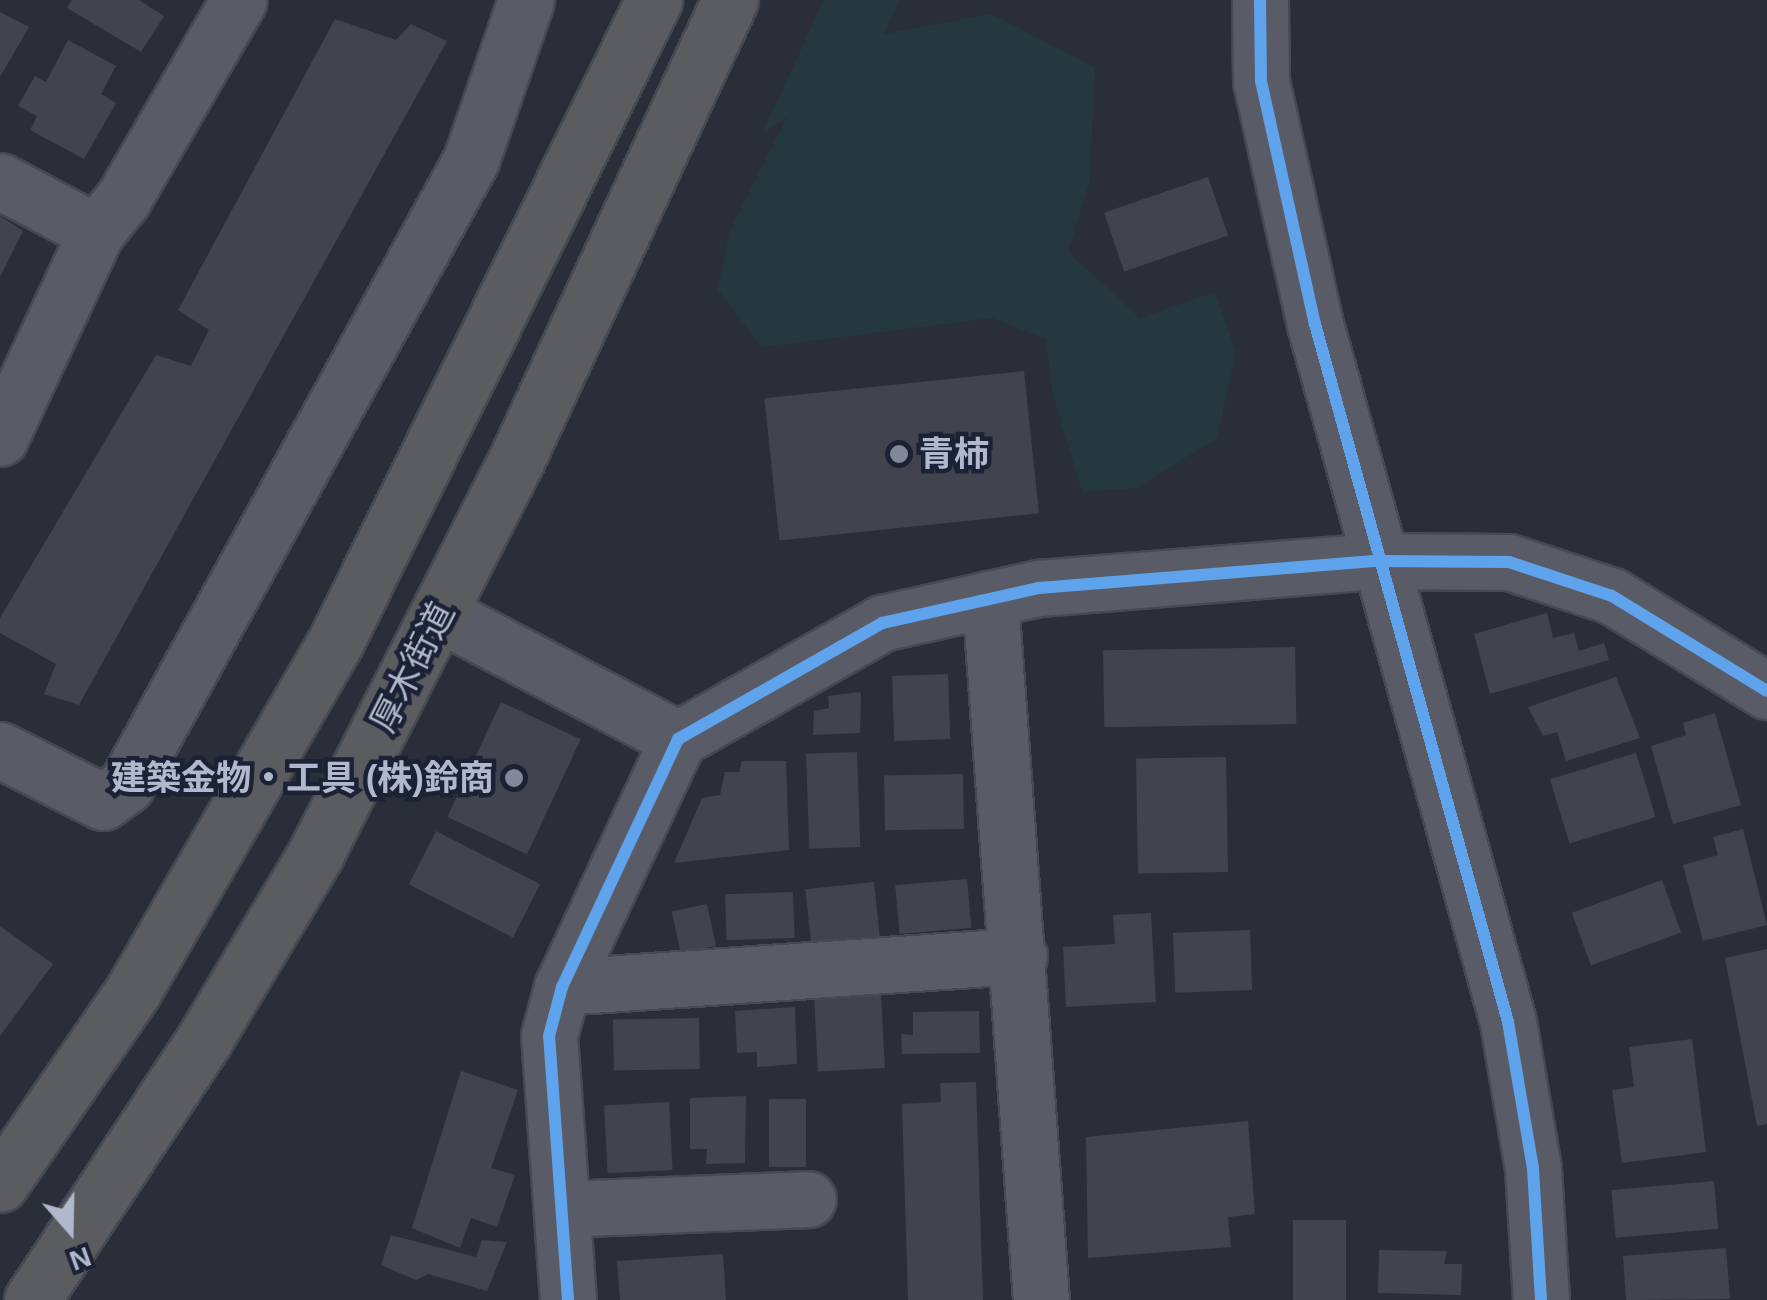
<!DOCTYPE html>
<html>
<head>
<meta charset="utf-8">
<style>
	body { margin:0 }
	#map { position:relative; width:1767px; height:1300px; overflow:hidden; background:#292e39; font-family:Arial,"Noto Sans JP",sans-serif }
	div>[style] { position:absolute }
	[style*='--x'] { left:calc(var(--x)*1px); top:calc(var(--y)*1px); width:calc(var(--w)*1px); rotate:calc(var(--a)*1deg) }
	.green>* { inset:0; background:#253840 }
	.building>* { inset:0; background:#41444f; transform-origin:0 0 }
	.roads { filter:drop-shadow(2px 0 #454952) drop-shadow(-2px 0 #454952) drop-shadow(0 2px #454952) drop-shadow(0 -2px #454952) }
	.minor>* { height:55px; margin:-27.5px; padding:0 27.5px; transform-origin:27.5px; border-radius:27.5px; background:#595c67 }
	.highway>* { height:55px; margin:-27.5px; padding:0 27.5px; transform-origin:27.5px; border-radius:27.5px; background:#5a5c60 }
	.cycleway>* { height:12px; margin:-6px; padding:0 6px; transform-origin:6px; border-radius:6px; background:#60a3ed }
	.dots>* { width:28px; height:28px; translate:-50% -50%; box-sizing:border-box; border:5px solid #1b2235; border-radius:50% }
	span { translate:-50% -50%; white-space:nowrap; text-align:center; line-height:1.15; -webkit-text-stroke:9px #1b2235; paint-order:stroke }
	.poi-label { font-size:35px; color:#b2b8cb; font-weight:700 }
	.left { translate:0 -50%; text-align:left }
	.right { translate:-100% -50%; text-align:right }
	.street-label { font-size:35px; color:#b2b8cb }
	.north { position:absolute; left:20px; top:1180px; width:100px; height:100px; -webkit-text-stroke:8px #1b2235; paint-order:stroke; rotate:160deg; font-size:28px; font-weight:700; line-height:40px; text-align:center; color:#b2b8cb }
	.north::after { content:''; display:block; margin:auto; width:35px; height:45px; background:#b2b8cb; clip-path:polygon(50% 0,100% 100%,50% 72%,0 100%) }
</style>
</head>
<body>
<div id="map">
	<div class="green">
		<i style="clip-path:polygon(824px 0,899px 0,884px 34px,991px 14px,1095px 67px,1090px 180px,1068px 252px,1140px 318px,1215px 292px,1236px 352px,1217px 438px,1136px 488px,1082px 492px,1053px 395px,1046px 339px,992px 318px,762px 347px,718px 290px,730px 231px,787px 117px,762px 134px)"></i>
	</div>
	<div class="building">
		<i style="clip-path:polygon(72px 0,139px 0,164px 16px,141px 52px,67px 8px)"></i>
		<i style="clip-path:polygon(0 12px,29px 27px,0 77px)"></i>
		<i style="clip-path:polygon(335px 19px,396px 40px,411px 24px,447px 41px,79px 705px,44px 694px,56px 664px,0 633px,0 618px,156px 355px,191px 366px,209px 330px,178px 310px)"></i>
		<i style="clip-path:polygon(68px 40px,116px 66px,101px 94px,116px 103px,84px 159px,30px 130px,37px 116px,18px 106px,35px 76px,46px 82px)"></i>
		<i style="left:1208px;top:177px;width:62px;height:110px;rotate:71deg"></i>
		<i style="clip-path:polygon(0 216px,23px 231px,0 277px)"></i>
		<i style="left:1024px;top:371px;width:143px;height:261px;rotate:84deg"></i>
		<i style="clip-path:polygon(1547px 613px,1553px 638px,1574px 633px,1579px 651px,1604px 643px,1609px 660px,1490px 694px,1474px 634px)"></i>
		<i style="left:1295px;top:647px;width:77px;height:192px;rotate:89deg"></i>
		<i style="left:948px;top:674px;width:65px;height:56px;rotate:88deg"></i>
		<i style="clip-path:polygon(1616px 677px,1640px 738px,1566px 761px,1557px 732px,1543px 736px,1528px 707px)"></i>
		<i style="clip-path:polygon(861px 692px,860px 733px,813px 735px,814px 711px,829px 708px,828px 696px)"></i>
		<i style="left:501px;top:702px;width:88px;height:127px;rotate:25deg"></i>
		<i style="clip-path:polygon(1715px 713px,1741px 805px,1673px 824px,1651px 746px,1686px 735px,1683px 723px)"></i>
		<i style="left:857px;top:752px;width:95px;height:51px;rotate:88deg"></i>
		<i style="left:1636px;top:753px;width:67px;height:90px;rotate:73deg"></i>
		<i style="left:1226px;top:757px;width:115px;height:90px;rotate:89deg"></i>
		<i style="clip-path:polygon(742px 761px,786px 761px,789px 850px,674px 863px,702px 798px,720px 795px,725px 772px,739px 772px)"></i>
		<i style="left:963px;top:774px;width:55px;height:79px;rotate:89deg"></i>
		<i style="clip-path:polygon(1743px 829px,1767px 925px,1703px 941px,1683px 865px,1718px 855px,1713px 837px)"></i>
		<i style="left:436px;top:831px;width:117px;height:60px;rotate:27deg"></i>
		<i style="left:967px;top:879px;width:49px;height:72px;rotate:85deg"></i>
		<i style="left:1662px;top:880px;width:56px;height:96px;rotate:70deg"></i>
		<i style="left:874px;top:882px;width:58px;height:69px;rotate:84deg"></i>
		<i style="left:793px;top:892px;width:46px;height:68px;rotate:88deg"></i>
		<i style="left:707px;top:904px;width:43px;height:36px;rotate:78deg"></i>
		<i style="clip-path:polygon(1151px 913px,1156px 1002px,1066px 1007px,1063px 947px,1115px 944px,1113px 915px)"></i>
		<i style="clip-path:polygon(0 926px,53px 964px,0 1036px)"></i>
		<i style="left:1250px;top:930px;width:60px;height:77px;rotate:88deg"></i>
		<i style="clip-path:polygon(1767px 949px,1767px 1124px,1757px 1126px,1725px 958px)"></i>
		<i style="left:881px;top:994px;width:74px;height:67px;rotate:87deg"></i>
		<i style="clip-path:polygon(795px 1007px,797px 1064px,757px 1067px,757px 1052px,737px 1053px,735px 1011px)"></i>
		<i style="clip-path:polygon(979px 1011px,980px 1053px,902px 1054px,901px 1034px,913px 1035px,913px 1012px)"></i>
		<i style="left:699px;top:1018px;width:51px;height:86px;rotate:89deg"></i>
		<i style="clip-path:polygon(1692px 1039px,1706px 1152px,1622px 1163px,1612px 1090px,1634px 1087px,1629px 1047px)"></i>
		<i style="clip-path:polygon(461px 1071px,518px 1090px,491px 1168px,515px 1175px,497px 1227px,471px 1218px,460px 1248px,412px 1228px)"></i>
		<i style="clip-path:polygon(976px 1082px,983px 1300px,908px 1300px,902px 1104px,941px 1102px,940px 1083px)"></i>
		<i style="clip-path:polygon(746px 1096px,745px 1163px,706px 1164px,707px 1149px,690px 1149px,690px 1098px)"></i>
		<i style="left:806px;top:1099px;width:68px;height:37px;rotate:90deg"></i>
		<i style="left:669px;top:1102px;width:68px;height:65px;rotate:87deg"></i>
		<i style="clip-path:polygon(1248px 1121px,1255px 1214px,1228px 1217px,1231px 1247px,1088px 1258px,1086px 1137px)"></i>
		<i style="left:1714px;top:1181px;width:48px;height:103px;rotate:85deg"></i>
		<i style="left:1293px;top:1220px;width:53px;height:80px"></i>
		<i style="clip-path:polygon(391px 1235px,476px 1257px,482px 1240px,507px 1242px,487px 1291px,428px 1274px,416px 1280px,381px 1265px)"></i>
		<i style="clip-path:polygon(1726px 1248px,1730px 1299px,1626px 1300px,1623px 1256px)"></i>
		<i style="clip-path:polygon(1379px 1250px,1447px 1251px,1444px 1264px,1462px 1264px,1461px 1295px,1378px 1293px)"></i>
		<i style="clip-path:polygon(723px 1254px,726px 1300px,620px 1300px,617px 1261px)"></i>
	</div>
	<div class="roads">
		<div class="minor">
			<i style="--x:1260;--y:0;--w:81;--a:89.3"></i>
			<i style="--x:1261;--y:81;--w:249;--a:77.5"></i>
			<i style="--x:1315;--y:324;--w:724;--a:74.54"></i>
			<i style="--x:1508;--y:1022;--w:149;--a:80.3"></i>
			<i style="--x:1533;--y:1169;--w:131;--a:86.5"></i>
			<i style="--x:0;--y:181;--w:109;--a:28"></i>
			<i style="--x:0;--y:438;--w:227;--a:-65"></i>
			<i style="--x:96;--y:232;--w:43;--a:-50.7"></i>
			<i style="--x:123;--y:199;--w:230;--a:-59.8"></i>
			<i style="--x:990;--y:599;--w:703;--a:85.84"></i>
			<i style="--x:440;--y:614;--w:269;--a:27.7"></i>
			<i style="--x:0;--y:750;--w:115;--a:26.8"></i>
			<i style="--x:103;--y:802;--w:29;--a:-36"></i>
			<i style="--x:126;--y:785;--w:714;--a:-61.1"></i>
			<i style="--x:471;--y:160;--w:169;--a:-71"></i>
			<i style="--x:562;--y:987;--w:458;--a:-3.9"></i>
			<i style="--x:563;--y:1209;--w:245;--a:-2.3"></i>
			<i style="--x:568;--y:1300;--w:265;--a:-94.1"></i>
			<i style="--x:549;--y:1036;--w:51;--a:-75.1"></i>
			<i style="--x:562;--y:987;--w:274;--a:-64.9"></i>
			<i style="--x:678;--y:739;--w:235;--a:-29.6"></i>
			<i style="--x:882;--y:623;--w:161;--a:-12.6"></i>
			<i style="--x:1039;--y:588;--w:339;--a:-4.6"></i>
			<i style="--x:1377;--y:561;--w:132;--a:0.4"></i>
			<i style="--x:1509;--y:562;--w:108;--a:18.3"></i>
			<i style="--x:1612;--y:596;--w:182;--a:31.5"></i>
		</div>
		<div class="highway">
			<i style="--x:0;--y:1184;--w:234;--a:-55.4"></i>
			<i style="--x:133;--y:991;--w:402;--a:-59.9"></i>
			<i style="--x:335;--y:643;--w:718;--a:-63.61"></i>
			<i style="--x:32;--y:1300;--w:312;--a:-56.5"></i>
			<i style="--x:204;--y:1040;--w:216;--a:-59"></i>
			<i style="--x:315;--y:855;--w:440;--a:-63"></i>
			<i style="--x:515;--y:463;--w:510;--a:-65.09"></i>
		</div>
	</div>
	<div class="cycleway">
		<i style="--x:1260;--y:0;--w:81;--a:89.3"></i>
		<i style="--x:1261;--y:81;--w:249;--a:77.5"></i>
		<i style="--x:1315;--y:324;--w:724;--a:74.54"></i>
		<i style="--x:1508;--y:1022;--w:149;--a:80.3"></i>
		<i style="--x:1533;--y:1169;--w:131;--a:86.5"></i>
		<i style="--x:568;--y:1300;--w:265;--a:-94.1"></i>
		<i style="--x:549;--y:1036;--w:51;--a:-75.1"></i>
		<i style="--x:562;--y:987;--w:274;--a:-64.9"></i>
		<i style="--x:678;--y:739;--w:235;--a:-29.6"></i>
		<i style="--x:882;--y:623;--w:161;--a:-12.6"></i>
		<i style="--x:1039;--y:588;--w:339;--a:-4.6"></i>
		<i style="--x:1377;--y:561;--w:132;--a:0.4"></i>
		<i style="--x:1509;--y:562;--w:108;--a:18.3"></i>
		<i style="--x:1612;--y:596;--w:182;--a:31.5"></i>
	</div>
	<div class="dots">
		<i style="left:899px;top:454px;background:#828898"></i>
		<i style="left:514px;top:778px;background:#828898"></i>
	</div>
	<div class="poi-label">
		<span class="left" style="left:919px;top:454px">青柿</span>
		<span class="right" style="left:494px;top:778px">建築金物・工具 (株)鈴商</span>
	</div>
	<div class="street-label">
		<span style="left:412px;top:667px;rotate:-63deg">厚木街道</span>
	</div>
	<div class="north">N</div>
</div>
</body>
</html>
